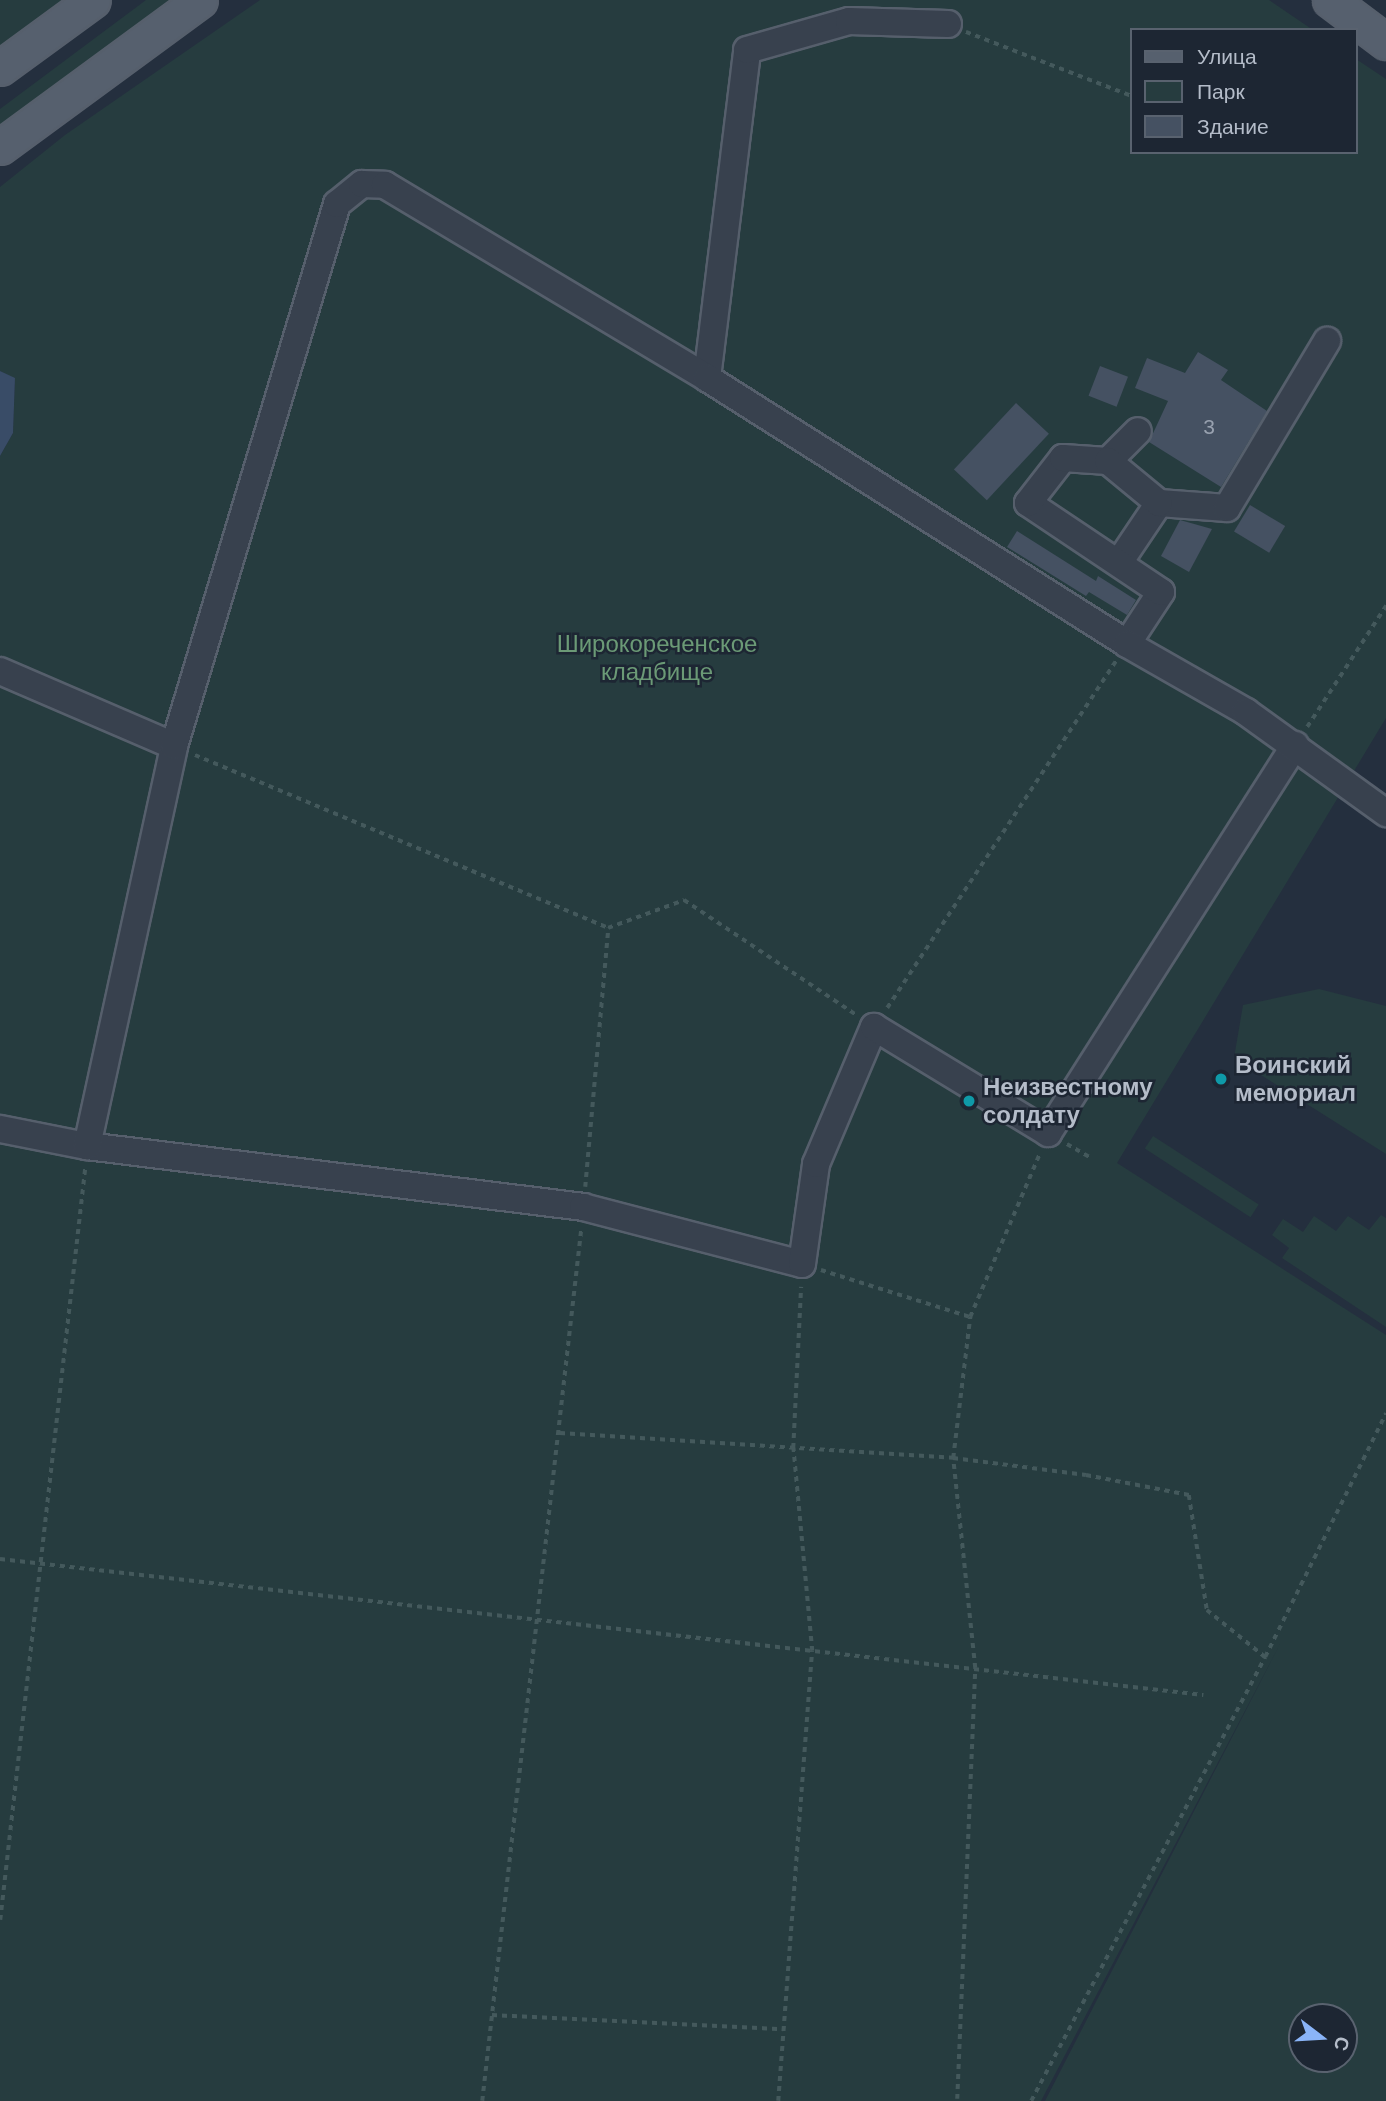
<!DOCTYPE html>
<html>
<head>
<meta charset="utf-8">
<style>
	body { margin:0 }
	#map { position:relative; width:1386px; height:2101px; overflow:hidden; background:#242f3e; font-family:Arial,sans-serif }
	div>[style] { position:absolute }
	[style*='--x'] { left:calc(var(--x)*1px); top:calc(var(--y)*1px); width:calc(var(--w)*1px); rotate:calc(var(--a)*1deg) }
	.green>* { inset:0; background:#263c3f; transform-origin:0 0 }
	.water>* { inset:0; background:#394c67 }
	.building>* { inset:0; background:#455162; transform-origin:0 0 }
	.path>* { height:3.5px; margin-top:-1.75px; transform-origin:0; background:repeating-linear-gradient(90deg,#44595c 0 5px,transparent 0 10px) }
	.roads { filter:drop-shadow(2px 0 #565f6c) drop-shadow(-2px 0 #565f6c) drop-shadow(0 2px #565f6c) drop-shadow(0 -2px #565f6c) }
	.minor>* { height:26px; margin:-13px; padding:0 13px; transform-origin:13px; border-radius:13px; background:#38414e }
	.major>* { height:33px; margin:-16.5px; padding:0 16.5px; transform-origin:16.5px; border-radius:16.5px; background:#56606e }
	.dots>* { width:19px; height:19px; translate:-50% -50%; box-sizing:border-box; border:4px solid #1d2633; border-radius:50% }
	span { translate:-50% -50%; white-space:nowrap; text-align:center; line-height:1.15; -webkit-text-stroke:5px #1d2633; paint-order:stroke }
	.number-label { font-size:21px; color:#98a1af }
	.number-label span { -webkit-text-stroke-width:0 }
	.park-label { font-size:24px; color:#6b9a76 }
	.poi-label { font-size:24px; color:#b4bcc9; font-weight:700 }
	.left { translate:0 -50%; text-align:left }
	.legend { position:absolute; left:1130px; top:28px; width:228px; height:126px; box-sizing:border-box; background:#1d2633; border:2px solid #59626f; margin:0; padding:9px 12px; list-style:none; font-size:21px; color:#b4bcc9 }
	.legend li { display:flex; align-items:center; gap:14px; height:35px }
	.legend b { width:35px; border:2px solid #59626f }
	.north { position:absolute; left:1288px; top:2003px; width:70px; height:70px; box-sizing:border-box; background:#1d2633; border:2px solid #59626f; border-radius:50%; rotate:107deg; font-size:19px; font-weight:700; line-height:28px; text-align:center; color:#b4bcc9 }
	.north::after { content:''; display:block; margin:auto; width:24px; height:32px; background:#8ab4f8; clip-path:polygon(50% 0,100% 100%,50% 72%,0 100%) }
</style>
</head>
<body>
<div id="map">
	<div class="green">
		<i style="clip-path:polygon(0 0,66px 0,0 49px)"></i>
		<i style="clip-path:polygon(146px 0,179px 0,0 134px,0 109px)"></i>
		<i style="clip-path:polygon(evenodd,260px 0,1269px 0,1313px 30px,1132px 30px,1132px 152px,1356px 152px,1356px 59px,1386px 79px,1386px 718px,1117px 1163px,1386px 1335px,1386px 2101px,1045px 2101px,1282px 1640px,1041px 2101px,0 2101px,0 456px,13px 433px,15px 379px,0 371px,0 187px,65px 135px,260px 0,1302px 2017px,1344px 2017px,1344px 2059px,1302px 2059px,1302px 2017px)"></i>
		<i style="clip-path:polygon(1319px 989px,1386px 1006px,1386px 1154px,1234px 1058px,1243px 1005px)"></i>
		<i style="left:1153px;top:1136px;width:126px;height:15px;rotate:33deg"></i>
		<i style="clip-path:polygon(1381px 1215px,1386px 1218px,1386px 1327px,1282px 1258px,1289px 1248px,1272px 1235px,1283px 1219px,1303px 1232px,1314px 1216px,1336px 1231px,1348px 1216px,1369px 1230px)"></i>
	</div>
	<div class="water">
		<i style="clip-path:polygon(0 371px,15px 378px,13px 433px,0 456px)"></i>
	</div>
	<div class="building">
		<i style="clip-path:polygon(1198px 352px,1228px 370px,1221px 380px,1267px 411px,1221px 487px,1149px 442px,1168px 401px,1135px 388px,1147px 358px,1185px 373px)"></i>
		<i style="left:1100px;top:366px;width:30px;height:32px;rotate:21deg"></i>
		<i style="left:1016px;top:403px;width:45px;height:91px;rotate:43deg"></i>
		<i style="left:1250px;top:505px;width:41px;height:31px;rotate:31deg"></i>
		<i style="clip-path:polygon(1180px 520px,1212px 529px,1189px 572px,1161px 556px)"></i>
		<i style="clip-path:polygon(1017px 531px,1096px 581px,1098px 576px,1136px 600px,1127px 615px,1089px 592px,1086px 596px,1007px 547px)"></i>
	</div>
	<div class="path">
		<i style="--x:966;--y:32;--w:178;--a:21.1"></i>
		<i style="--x:1307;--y:727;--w:145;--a:-56.9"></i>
		<i style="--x:195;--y:755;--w:448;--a:22.7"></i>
		<i style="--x:608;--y:928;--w:81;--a:-20.2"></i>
		<i style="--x:684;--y:900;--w:209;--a:33.7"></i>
		<i style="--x:887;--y:1008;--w:416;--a:-56.6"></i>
		<i style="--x:1067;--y:1144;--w:28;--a:30"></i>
		<i style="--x:585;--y:1187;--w:260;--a:-84.9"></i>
		<i style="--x:821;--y:1270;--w:156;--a:17.5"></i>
		<i style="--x:560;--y:1433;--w:394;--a:3.6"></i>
		<i style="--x:953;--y:1458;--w:134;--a:7.3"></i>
		<i style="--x:1086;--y:1475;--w:105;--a:11"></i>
		<i style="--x:1189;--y:1495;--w:116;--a:81.1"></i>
		<i style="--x:1207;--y:1610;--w:75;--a:39"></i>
		<i style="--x:0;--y:1559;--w:1211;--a:6.45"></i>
		<i style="--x:0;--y:1920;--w:757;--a:-83.55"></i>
		<i style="--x:492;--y:2015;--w:291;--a:2.8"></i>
		<i style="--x:957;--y:2099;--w:431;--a:-87.6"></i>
		<i style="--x:975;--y:1668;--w:211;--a:-96"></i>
		<i style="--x:953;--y:1458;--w:142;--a:-83.1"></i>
		<i style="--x:970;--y:1317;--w:178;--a:-66.9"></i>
		<i style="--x:482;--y:2101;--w:878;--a:-83.52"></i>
		<i style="--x:778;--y:2101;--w:451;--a:-85.7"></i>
		<i style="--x:812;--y:1651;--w:204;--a:-95.3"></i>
		<i style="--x:793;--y:1448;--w:161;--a:-87.2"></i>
		<i style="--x:1031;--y:2101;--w:502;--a:-62.21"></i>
		<i style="--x:1265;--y:1657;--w:272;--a:-63.6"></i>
	</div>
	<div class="roads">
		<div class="minor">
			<i style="--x:707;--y:378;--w:330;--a:-83"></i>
			<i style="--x:747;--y:50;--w:106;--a:-15.9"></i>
			<i style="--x:849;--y:21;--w:99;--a:1.7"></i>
			<i style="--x:1108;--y:461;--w:42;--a:-45"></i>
			<i style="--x:1120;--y:561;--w:70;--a:-56.1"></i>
			<i style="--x:1159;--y:503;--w:68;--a:4.2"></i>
			<i style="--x:1227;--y:508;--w:195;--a:-59.1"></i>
			<i style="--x:1127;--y:644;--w:62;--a:-56.8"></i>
			<i style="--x:1161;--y:592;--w:160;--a:-146.2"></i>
			<i style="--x:1028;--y:503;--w:57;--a:-52.1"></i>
			<i style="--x:1063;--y:458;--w:45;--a:3.8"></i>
			<i style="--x:1108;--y:461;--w:66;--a:39.5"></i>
			<i style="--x:0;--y:671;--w:189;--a:23.3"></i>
			<i style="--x:0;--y:1129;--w:89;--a:11.1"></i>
			<i style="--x:87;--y:1146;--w:500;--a:7"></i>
			<i style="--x:583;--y:1207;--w:226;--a:14.6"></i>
			<i style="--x:802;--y:1264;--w:101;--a:-82"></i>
			<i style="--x:816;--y:1164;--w:149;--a:-67.1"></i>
			<i style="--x:874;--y:1027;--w:204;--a:31.3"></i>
			<i style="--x:1048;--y:1133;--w:460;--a:-57.5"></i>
			<i style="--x:87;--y:1146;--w:409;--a:-77.7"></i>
			<i style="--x:174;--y:746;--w:566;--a:-73.26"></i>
			<i style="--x:337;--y:204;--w:32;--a:-39"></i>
			<i style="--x:362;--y:184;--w:23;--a:2"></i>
			<i style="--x:385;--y:185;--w:375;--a:30.9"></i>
			<i style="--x:707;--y:378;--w:497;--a:32.3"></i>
			<i style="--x:1127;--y:644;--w:137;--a:29.7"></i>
			<i style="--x:1246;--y:712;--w:173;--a:35.8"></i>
		</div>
		<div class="major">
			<i style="--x:1330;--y:0;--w:70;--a:36.9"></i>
			<i style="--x:0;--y:68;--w:115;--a:-36.2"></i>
			<i style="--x:0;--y:147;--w:248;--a:-36.3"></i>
		</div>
	</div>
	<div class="dots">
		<i style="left:1221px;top:1079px;background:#0f9aa8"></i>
		<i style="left:969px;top:1101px;background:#0f9aa8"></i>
	</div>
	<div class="number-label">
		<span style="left:1209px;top:427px">3</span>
	</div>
	<div class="park-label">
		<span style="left:657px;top:658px">Широкореченское<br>кладбище</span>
	</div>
	<div class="poi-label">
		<span class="left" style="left:1235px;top:1079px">Воинский<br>мемориал</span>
		<span class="left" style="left:983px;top:1101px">Неизвестному<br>солдату</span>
	</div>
	<ul class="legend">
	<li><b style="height:9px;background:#56606e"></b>Улица</li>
	<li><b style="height:19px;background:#263c3f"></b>Парк</li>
	<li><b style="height:19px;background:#455162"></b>Здание</li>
	</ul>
	<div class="north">С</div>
</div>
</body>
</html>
